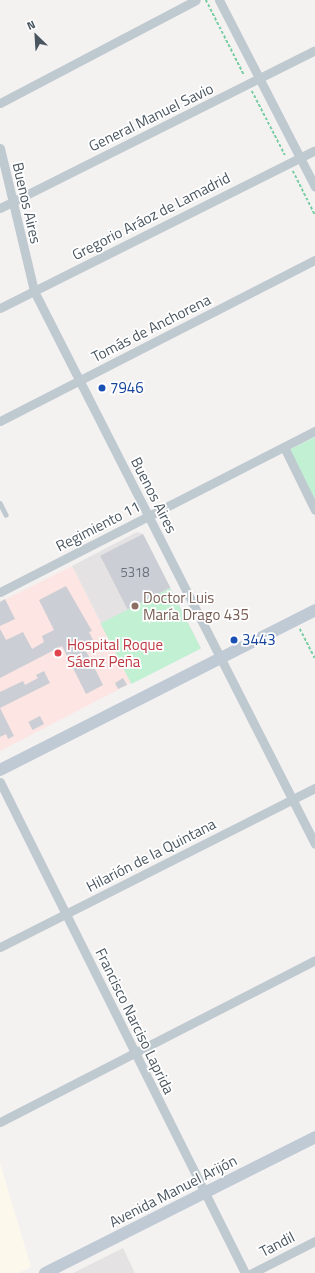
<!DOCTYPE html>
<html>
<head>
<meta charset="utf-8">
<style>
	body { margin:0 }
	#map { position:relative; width:315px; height:1273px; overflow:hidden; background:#f4f1f1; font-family:"Titillium Web",sans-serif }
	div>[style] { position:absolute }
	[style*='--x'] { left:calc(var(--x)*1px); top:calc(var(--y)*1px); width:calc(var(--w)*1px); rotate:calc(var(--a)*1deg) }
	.commercial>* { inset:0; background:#fdf8ec }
	.education>* { inset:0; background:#e5e2e3 }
	.medical>* { inset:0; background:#fce5e3 }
	.green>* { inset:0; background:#c1f0d3; transform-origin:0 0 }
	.building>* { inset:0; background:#cbced4; transform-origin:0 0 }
	.path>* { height:1.5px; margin-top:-0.75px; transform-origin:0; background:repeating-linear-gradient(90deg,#78cfa3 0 3px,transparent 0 5px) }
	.lane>* { height:4.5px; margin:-2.25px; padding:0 2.25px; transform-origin:2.25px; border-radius:2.25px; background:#bfc9d0 }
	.street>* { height:9px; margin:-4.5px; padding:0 4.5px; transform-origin:4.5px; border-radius:4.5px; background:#bfc9d0 }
	.secondary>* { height:12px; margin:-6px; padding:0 6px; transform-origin:6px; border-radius:6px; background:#bfcad5 }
	.dots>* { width:11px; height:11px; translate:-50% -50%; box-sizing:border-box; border:2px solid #fff; border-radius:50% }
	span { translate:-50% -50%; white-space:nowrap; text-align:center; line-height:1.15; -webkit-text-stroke:3.5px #fff; paint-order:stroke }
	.number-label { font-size:13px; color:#6a737c }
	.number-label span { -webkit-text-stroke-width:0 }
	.street-label { font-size:15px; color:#49555f }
	.transit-label { font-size:15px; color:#164399 }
	.left { translate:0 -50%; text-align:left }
	.education-label { font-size:15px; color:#785e54 }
	.health-label { font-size:15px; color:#be3a42 }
	.north { position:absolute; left:16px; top:16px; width:40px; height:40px; -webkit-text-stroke:3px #fff; paint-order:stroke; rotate:335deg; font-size:11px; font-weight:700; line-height:16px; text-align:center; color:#49555f }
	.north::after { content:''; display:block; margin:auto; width:14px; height:18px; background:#49555f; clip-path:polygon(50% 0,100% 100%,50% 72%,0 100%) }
</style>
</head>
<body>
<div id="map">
	<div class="commercial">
		<i style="clip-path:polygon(0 1163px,31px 1267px,18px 1273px,0 1273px)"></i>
	</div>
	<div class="education">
		<i style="clip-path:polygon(137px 532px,143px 534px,201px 648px,131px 683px,72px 566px)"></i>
		<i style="clip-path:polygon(123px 1248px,135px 1273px,73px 1273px)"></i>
	</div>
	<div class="medical">
		<i style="clip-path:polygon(72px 566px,131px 683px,0 751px,0 602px)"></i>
	</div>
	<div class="green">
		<i style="clip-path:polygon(315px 437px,315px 500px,289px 450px)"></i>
		<i style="left:170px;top:588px;width:68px;height:78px;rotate:63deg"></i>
	</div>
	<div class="building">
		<i style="left:143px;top:534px;width:60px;height:48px;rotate:63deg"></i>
		<i style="clip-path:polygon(66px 586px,92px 631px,89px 632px,93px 640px,83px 645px,103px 685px,86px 694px,62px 646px,0 678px,0 629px,6px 640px,23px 632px,32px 649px,44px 642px,42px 636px,54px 630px,39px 600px)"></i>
		<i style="clip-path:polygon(5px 599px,15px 619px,0 626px,0 602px)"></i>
		<i style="clip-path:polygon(44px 671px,50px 683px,0 708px,14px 736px,8px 739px,6px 734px,0 737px,0 692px,23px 681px,25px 685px,38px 678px,36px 675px)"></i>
		<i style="clip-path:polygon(123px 678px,127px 685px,118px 689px,115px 683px)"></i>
		<i style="left:40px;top:716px;width:9px;height:13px;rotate:63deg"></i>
	</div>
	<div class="path">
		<i style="--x:206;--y:0;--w:84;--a:63.1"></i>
		<i style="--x:252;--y:91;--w:72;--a:62.7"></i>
		<i style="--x:293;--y:171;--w:49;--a:63.4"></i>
		<i style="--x:300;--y:629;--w:34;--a:63"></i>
	</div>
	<div class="lane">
		<i style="--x:0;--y:503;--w:13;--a:63"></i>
	</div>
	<div class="street">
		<i style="--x:219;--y:0;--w:210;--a:62.8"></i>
		<i style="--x:0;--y:103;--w:221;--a:-27.7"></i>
		<i style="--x:0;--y:148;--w:147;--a:76.6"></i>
		<i style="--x:34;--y:291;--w:620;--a:63.06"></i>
		<i style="--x:0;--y:208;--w:352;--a:-26.6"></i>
		<i style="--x:0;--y:308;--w:352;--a:-26.6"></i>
		<i style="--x:0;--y:421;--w:354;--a:-27.1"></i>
		<i style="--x:284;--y:447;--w:70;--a:63.8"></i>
		<i style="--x:0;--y:592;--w:354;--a:-27.1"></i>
		<i style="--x:0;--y:782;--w:549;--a:63.48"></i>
		<i style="--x:0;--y:947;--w:353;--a:-26.8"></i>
		<i style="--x:0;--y:1122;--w:354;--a:-27.2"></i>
		<i style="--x:252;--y:1273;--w:71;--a:-26.9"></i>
	</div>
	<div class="secondary">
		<i style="--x:0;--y:770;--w:353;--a:-26.9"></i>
		<i style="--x:45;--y:1273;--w:302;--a:-26.7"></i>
	</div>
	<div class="dots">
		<i style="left:102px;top:388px;background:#1a4fb4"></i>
		<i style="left:135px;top:606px;background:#8d6e63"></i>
		<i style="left:234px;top:640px;background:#1a4fb4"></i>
		<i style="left:58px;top:653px;background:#e0444e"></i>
	</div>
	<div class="number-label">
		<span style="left:135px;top:572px">5318</span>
	</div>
	<div class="street-label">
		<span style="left:151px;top:117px;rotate:-26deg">General Manuel Savio</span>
		<span style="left:27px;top:203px;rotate:77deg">Buenos Aires</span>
		<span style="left:151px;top:216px;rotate:-27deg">Gregorio Aráoz de Lamadrid</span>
		<span style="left:151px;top:328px;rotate:-27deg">Tomás de Anchorena</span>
		<span style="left:154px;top:495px;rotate:63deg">Buenos Aires</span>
		<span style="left:98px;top:526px;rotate:-27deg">Regimiento 11</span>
		<span style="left:151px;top:855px;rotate:-27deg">Hilarión de la Quintana</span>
		<span style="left:135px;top:1021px;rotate:64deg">Francisco Narciso Laprida</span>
		<span style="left:173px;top:1191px;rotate:-27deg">Avenida Manuel Arijón</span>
		<span style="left:277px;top:1244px;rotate:-27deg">Tandil</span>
	</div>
	<div class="transit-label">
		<span class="left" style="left:110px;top:388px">7946</span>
		<span class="left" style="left:242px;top:640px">3443</span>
	</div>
	<div class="education-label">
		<span class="left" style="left:143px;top:606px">Doctor Luis<br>María Drago 435</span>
	</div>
	<div class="health-label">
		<span class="left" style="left:67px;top:653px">Hospital Roque<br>Sáenz Peña</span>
	</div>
	<div class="north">N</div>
</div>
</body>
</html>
